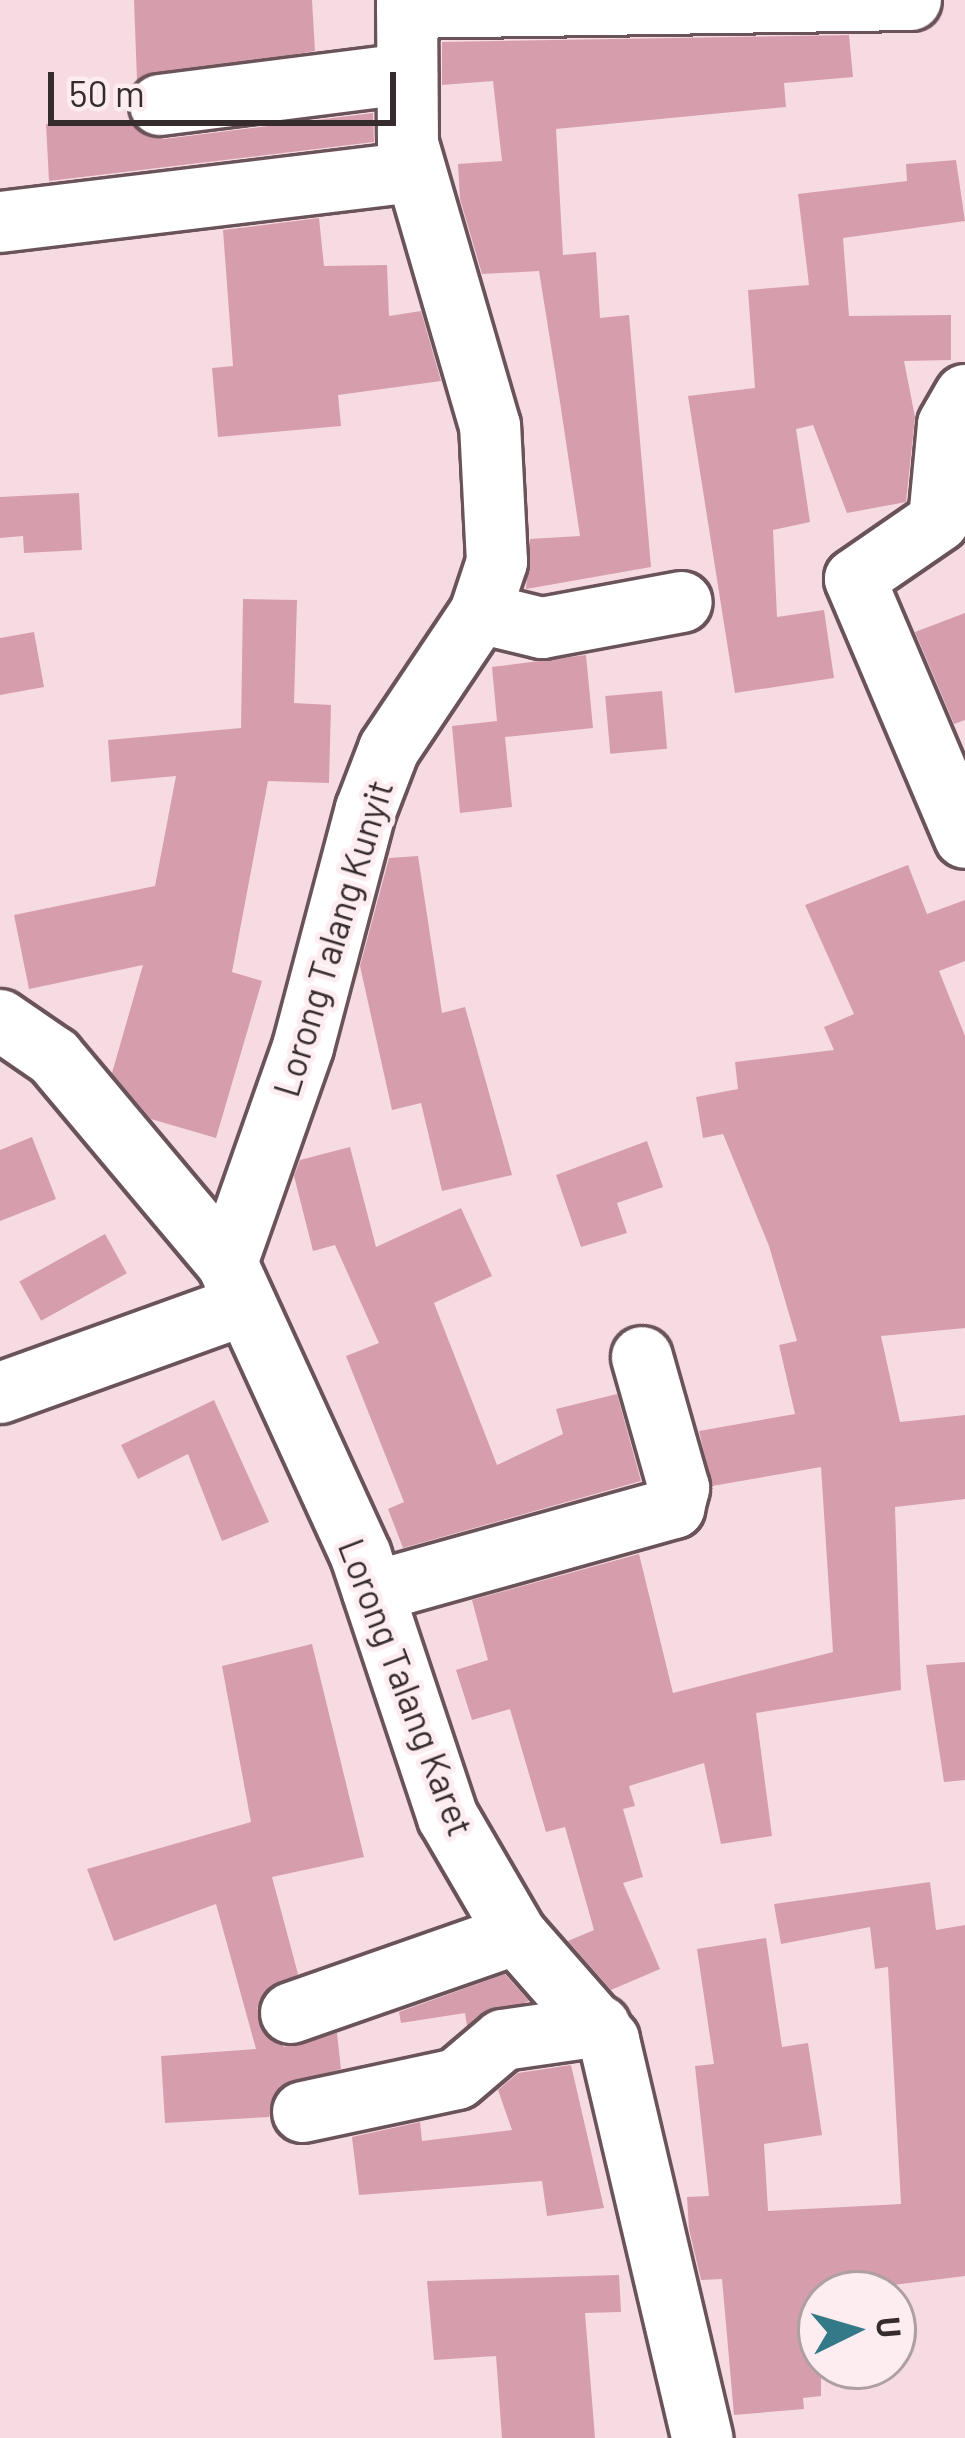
<!DOCTYPE html>
<html>
<head>
<meta charset="utf-8">
<style>
	body { margin:0 }
	#map { position:relative; width:965px; height:2438px; overflow:hidden; background:#f7dbe2; font-family:Barlow,sans-serif }
	div>[style] { position:absolute }
	[style*='--x'] { left:calc(var(--x)*1px); top:calc(var(--y)*1px); width:calc(var(--w)*1px); rotate:calc(var(--a)*1deg) }
	.building>* { inset:0; background:#d69eac; transform-origin:0 0 }
	.roads { filter:drop-shadow(3px 0 #6a5359) drop-shadow(-3px 0 #6a5359) drop-shadow(0 3px #6a5359) drop-shadow(0 -3px #6a5359) }
	.minor>* { height:60px; margin:-30px; padding:0 30px; transform-origin:30px; border-radius:30px; background:#fff }
	span { translate:-50% -50%; white-space:nowrap; text-align:center; line-height:1.15; -webkit-text-stroke:10px #fdecf0; paint-order:stroke }
	.street-label { font-size:36px; color:#362c2e }
	.north { position:absolute; left:797px; top:2270px; width:120px; height:120px; box-sizing:border-box; background:#fdecf0; border:3px solid #ad9fa2; border-radius:50%; rotate:85deg; font-size:33px; font-weight:700; line-height:48px; text-align:center; color:#362c2e }
	.north::after { content:''; display:block; margin:auto; width:42px; height:54px; background:#347987; clip-path:polygon(50% 0,100% 100%,50% 72%,0 100%) }
	.scale { position:absolute; left:48px; top:72px; width:348px; height:54px; box-sizing:border-box; border:6px solid #362c2e; border-top:0; padding-left:15px; font-size:36px; line-height:42px; white-space:nowrap; color:#362c2e; -webkit-text-stroke:9px #fdecf0; paint-order:stroke }
</style>
</head>
<body>
<div id="map">
	<div class="building">
		<i style="clip-path:polygon(134px 0,312px 0,315px 51px,137px 80px)"></i>
		<i style="clip-path:polygon(849px 35px,853px 77px,784px 83px,786px 107px,556px 129px,563px 255px,596px 252px,600px 318px,629px 315px,651px 567px,526px 589px,530px 539px,580px 536px,560px 402px,539px 271px,482px 274px,460px 199px,458px 164px,502px 161px,493px 81px,442px 85px,442px 42px)"></i>
		<i style="clip-path:polygon(373px 113px,374px 142px,49px 181px,46px 124px,130px 120px,164px 139px)"></i>
		<i style="clip-path:polygon(956px 160px,965px 221px,843px 238px,849px 316px,951px 315px,951px 360px,904px 361px,915px 417px,906px 502px,847px 513px,813px 425px,796px 429px,810px 522px,773px 530px,777px 617px,824px 610px,834px 678px,735px 693px,688px 396px,755px 388px,748px 290px,809px 285px,798px 194px,907px 181px,906px 164px)"></i>
		<i style="clip-path:polygon(319px 218px,324px 266px,387px 265px,389px 316px,421px 311px,441px 381px,338px 395px,341px 426px,218px 437px,212px 368px,233px 366px,223px 230px)"></i>
		<i style="clip-path:polygon(79px 493px,82px 550px,24px 553px,23px 536px,0 538px,0 497px)"></i>
		<i style="clip-path:polygon(243px 599px,297px 600px,294px 703px,331px 705px,329px 783px,268px 781px,232px 972px,262px 981px,216px 1138px,151px 1119px,112px 1073px,143px 965px,29px 989px,14px 915px,155px 886px,176px 776px,111px 782px,108px 740px,241px 728px)"></i>
		<i style="clip-path:polygon(965px 613px,965px 720px,954px 724px,915px 632px)"></i>
		<i style="clip-path:polygon(34px 632px,44px 687px,0 695px,0 638px)"></i>
		<i style="clip-path:polygon(586px 655px,593px 728px,505px 737px,512px 807px,460px 813px,452px 726px,497px 721px,492px 667px)"></i>
		<i style="left:662px;top:691px;width:58px;height:57px;rotate:85deg"></i>
		<i style="clip-path:polygon(418px 856px,442px 1013px,465px 1007px,512px 1175px,442px 1191px,421px 1103px,392px 1110px,360px 966px,389px 858px)"></i>
		<i style="clip-path:polygon(908px 865px,927px 914px,965px 900px,965px 961px,939px 971px,965px 1036px,965px 1328px,881px 1336px,900px 1422px,965px 1415px,965px 1499px,895px 1507px,901px 1690px,756px 1713px,772px 1836px,721px 1844px,704px 1763px,629px 1786px,635px 1806px,623px 1809px,643px 1877px,623px 1883px,660px 1969px,611px 1990px,568px 1941px,594px 1930px,565px 1827px,546px 1832px,510px 1709px,472px 1720px,456px 1670px,488px 1660px,472px 1600px,639px 1554px,673px 1693px,833px 1652px,821px 1467px,712px 1486px,699px 1431px,795px 1414px,779px 1345px,797px 1341px,769px 1246px,723px 1134px,703px 1138px,696px 1097px,738px 1089px,735px 1062px,834px 1050px,824px 1027px,854px 1014px,805px 905px)"></i>
		<i style="clip-path:polygon(32px 1137px,56px 1199px,0 1221px,0 1150px)"></i>
		<i style="clip-path:polygon(647px 1141px,663px 1187px,617px 1203px,627px 1233px,581px 1247px,556px 1175px)"></i>
		<i style="clip-path:polygon(350px 1147px,376px 1247px,461px 1208px,492px 1276px,434px 1303px,497px 1465px,563px 1434px,556px 1409px,617px 1394px,641px 1481px,403px 1548px,388px 1509px,404px 1502px,346px 1356px,379px 1343px,335px 1245px,313px 1251px,294px 1176px,300px 1160px)"></i>
		<i style="left:105px;top:1234px;width:45px;height:98px;rotate:61deg"></i>
		<i style="clip-path:polygon(214px 1400px,269px 1522px,222px 1541px,188px 1454px,138px 1479px,121px 1445px)"></i>
		<i style="clip-path:polygon(312px 1644px,364px 1857px,272px 1877px,298px 1974px,257px 2008px,284px 2047px,337px 2033px,341px 2069px,281px 2086px,269px 2117px,165px 2123px,161px 2056px,256px 2049px,216px 1904px,114px 1941px,87px 1869px,251px 1822px,222px 1666px)"></i>
		<i style="clip-path:polygon(965px 1662px,965px 1780px,944px 1782px,926px 1665px)"></i>
		<i style="clip-path:polygon(930px 1882px,936px 1930px,965px 1925px,965px 2276px,821px 2294px,821px 2396px,803px 2398px,804px 2409px,734px 2415px,722px 2279px,701px 2280px,689px 2229px,687px 2197px,709px 2196px,695px 2066px,714px 2064px,697px 1949px,766px 1938px,782px 2047px,808px 2043px,822px 2135px,764px 2144px,768px 2211px,901px 2204px,888px 1967px,875px 1969px,870px 1927px,781px 1944px,774px 1904px)"></i>
		<i style="clip-path:polygon(505px 1974px,529px 2001px,467px 2026px,465px 2013px,401px 2023px,399px 2012px)"></i>
		<i style="clip-path:polygon(571px 2065px,604px 2208px,547px 2216px,542px 2181px,359px 2195px,352px 2137px,420px 2122px,422px 2141px,512px 2130px,498px 2090px,518px 2073px)"></i>
		<i style="clip-path:polygon(619px 2275px,621px 2312px,585px 2313px,595px 2438px,502px 2438px,496px 2356px,434px 2360px,427px 2281px)"></i>
	</div>
	<div class="roads">
		<div class="minor">
			<i style="--x:407;--y:8;--w:504;--a:-0.91"></i>
			<i style="--x:160;--y:105;--w:249;--a:-7.2"></i>
			<i style="--x:0;--y:222;--w:418;--a:-6.9"></i>
			<i style="--x:965;--y:395;--w:34;--a:120"></i>
			<i style="--x:948;--y:425;--w:96;--a:95.4"></i>
			<i style="--x:939;--y:521;--w:102;--a:145.4"></i>
			<i style="--x:855;--y:579;--w:281;--a:67"></i>
			<i style="--x:480;--y:613;--w:64;--a:13.6"></i>
			<i style="--x:542;--y:628;--w:142;--a:-10.5"></i>
			<i style="--x:0;--y:1020;--w:65;--a:34.4"></i>
			<i style="--x:54;--y:1057;--w:269;--a:50"></i>
			<i style="--x:227;--y:1263;--w:322;--a:65.4"></i>
			<i style="--x:361;--y:1556;--w:275;--a:71.6"></i>
			<i style="--x:448;--y:1817;--w:135;--a:59.8"></i>
			<i style="--x:516;--y:1934;--w:141;--a:48.7"></i>
			<i style="--x:609;--y:2040;--w:409;--a:76.8"></i>
			<i style="--x:227;--y:1263;--w:229;--a:-70.6"></i>
			<i style="--x:303;--y:1047;--w:246;--a:-75.2"></i>
			<i style="--x:366;--y:809;--w:64;--a:-69"></i>
			<i style="--x:389;--y:749;--w:164;--a:-56.2"></i>
			<i style="--x:480;--y:613;--w:54;--a:-71.6"></i>
			<i style="--x:497;--y:562;--w:136;--a:-92.9"></i>
			<i style="--x:490;--y:426;--w:294;--a:-106.2"></i>
			<i style="--x:408;--y:144;--w:144;--a:-90.4"></i>
			<i style="--x:0;--y:1393;--w:257;--a:-19.8"></i>
			<i style="--x:373;--y:1592;--w:313;--a:-15.6"></i>
			<i style="--x:674;--y:1508;--w:21;--a:-76"></i>
			<i style="--x:679;--y:1488;--w:136;--a:-105.8"></i>
			<i style="--x:291;--y:2013;--w:238;--a:-19.3"></i>
			<i style="--x:303;--y:2112;--w:157;--a:-12.1"></i>
			<i style="--x:457;--y:2079;--w:60;--a:-40.3"></i>
			<i style="--x:503;--y:2040;--w:98;--a:-8.2"></i>
		</div>
	</div>
	<div class="street-label">
		<span style="left:332px;top:938px;rotate:-73deg">Lorong Talang Kunyit</span>
		<span style="left:407px;top:1687px;rotate:69deg">Lorong Talang Karet</span>
	</div>
	<div class="north">U</div>
	<div class="scale">50 m</div>
</div>
</body>
</html>
